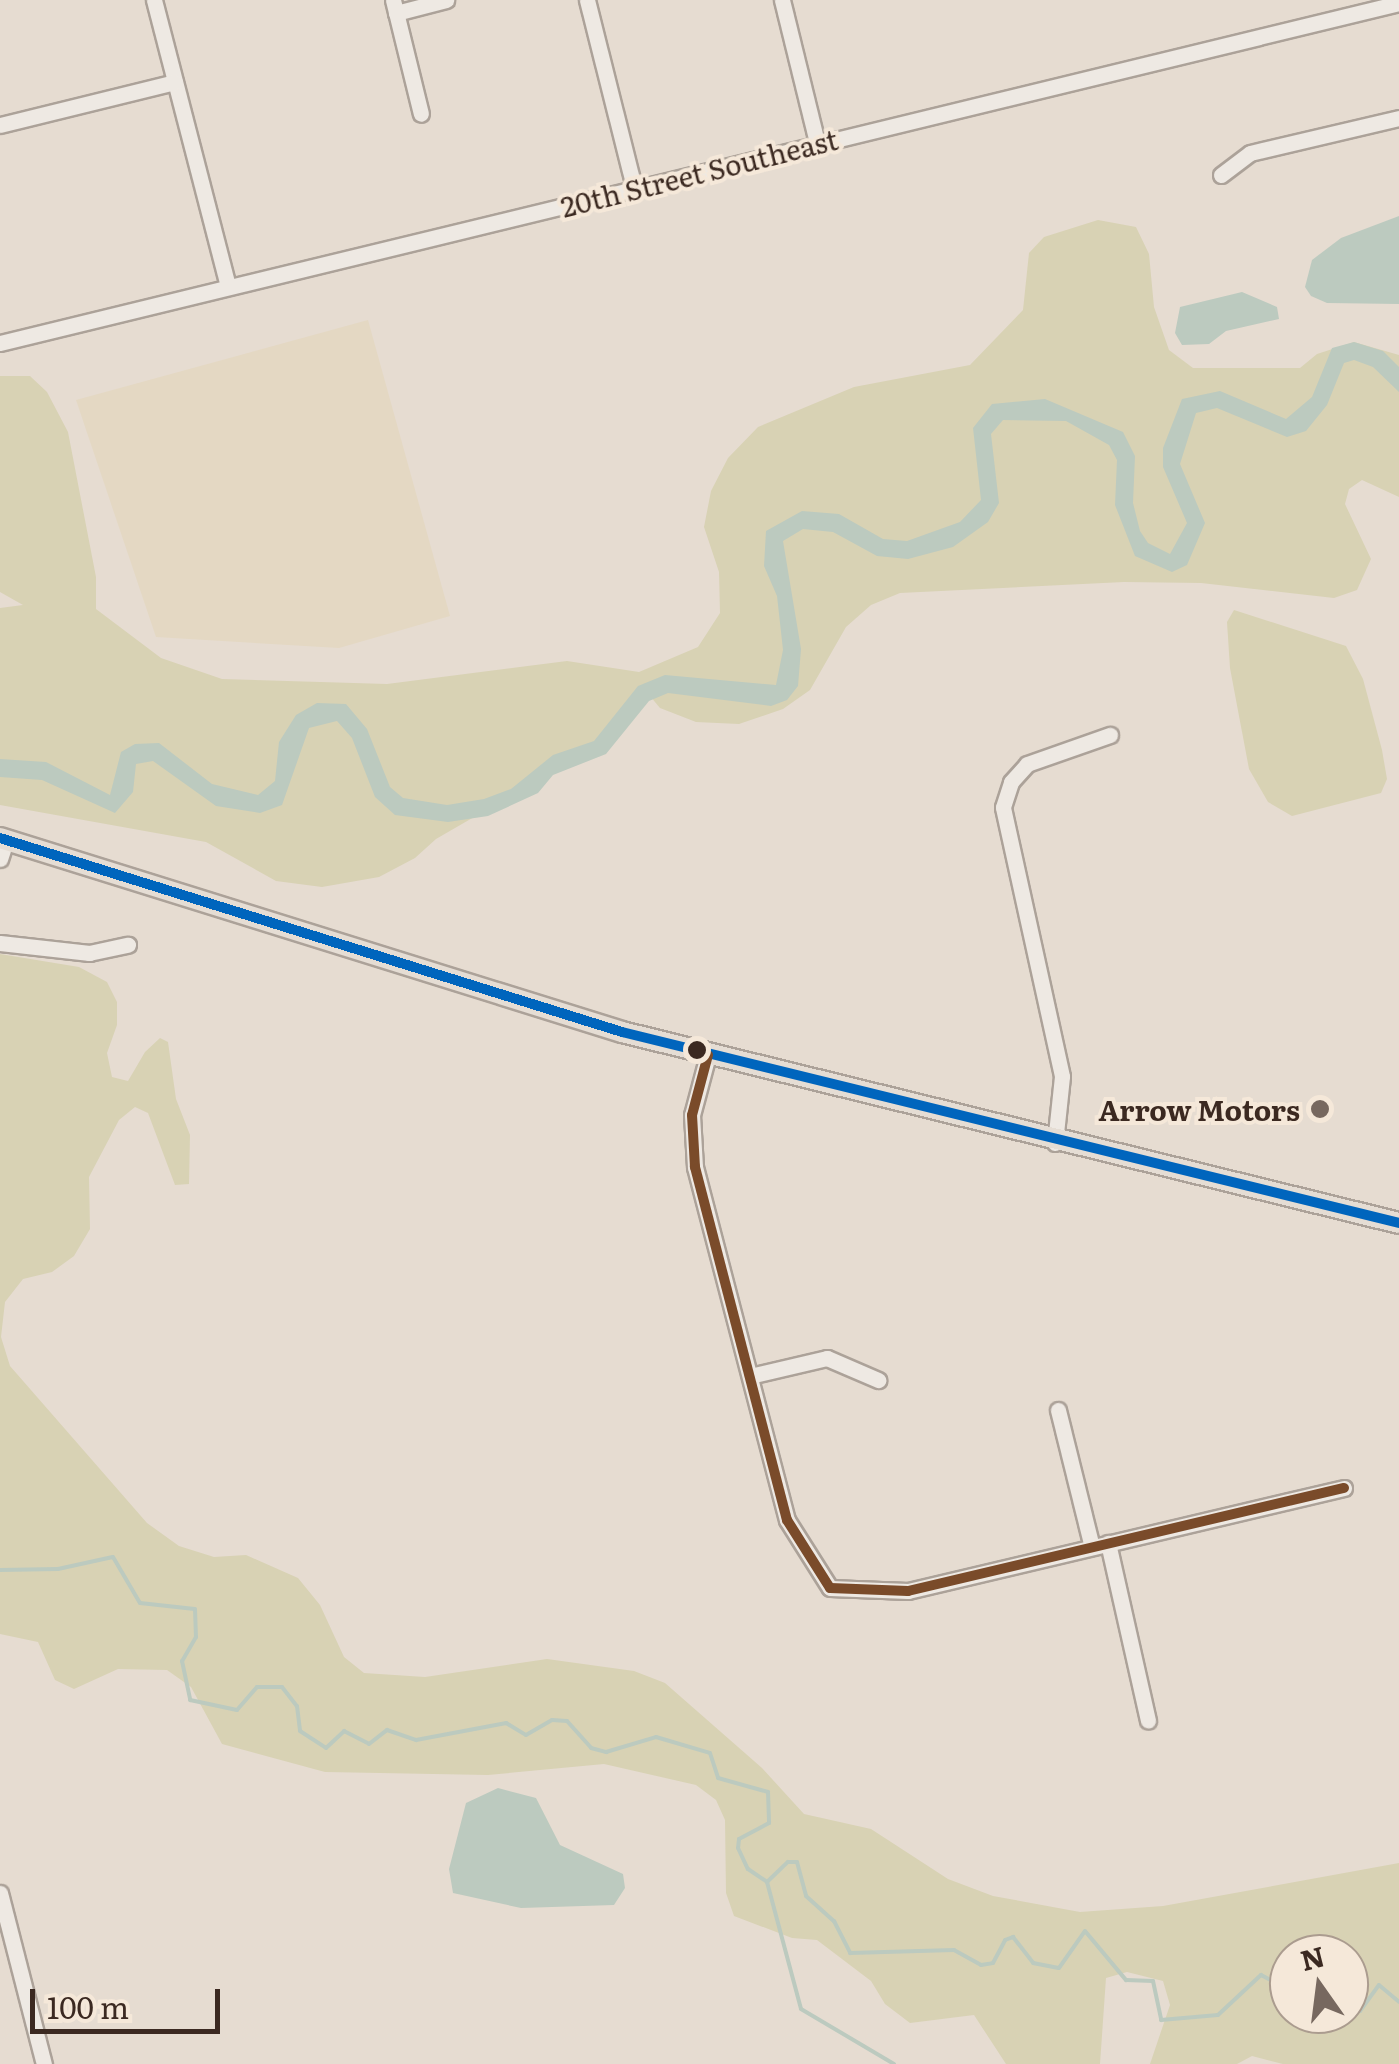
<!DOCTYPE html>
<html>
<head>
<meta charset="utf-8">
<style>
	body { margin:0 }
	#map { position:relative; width:1399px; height:2064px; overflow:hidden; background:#e6dcd1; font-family:Literata,serif }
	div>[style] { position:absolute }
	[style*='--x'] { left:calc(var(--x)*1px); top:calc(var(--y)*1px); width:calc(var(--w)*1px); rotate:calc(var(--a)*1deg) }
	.farmland>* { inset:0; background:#e4d8c3 }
	.green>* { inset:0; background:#d8d2b4 }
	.water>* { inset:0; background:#bccabf }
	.stream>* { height:4px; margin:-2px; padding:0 2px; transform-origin:2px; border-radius:2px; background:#bccabf }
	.roads { filter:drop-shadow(2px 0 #aca299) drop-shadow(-2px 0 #aca299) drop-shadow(0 2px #aca299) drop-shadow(0 -2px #aca299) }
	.minor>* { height:15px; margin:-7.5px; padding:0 7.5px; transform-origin:7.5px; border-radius:7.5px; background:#eee9e3 }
	.major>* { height:20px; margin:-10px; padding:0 10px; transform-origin:10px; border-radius:10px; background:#e5ddd4 }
	.bus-1>* { height:10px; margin:-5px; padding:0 5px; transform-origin:5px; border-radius:5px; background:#0065bd }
	.bus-2>* { height:10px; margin:-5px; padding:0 5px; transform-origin:5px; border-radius:5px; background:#7a4b2a }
	.dots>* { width:28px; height:28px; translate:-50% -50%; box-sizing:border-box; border:5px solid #f5e8d9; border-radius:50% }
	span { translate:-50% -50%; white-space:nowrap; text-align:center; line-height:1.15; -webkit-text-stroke:8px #f5e8d9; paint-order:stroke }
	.street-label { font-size:28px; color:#3b2921 }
	.poi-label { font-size:28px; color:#3b2921; font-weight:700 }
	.right { translate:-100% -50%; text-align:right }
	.north { position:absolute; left:1269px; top:1934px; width:100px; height:100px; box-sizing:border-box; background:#f5e8d9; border:2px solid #ab9c8f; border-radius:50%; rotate:346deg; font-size:28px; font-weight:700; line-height:40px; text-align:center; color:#3b2921 }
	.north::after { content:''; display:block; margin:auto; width:35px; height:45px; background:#77685f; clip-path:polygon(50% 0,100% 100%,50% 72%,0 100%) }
	.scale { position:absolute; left:30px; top:1989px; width:190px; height:45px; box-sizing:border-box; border:5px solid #3b2921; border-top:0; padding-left:12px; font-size:30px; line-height:35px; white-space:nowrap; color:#3b2921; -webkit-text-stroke:8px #f5e8d9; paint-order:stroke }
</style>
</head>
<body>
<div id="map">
	<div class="farmland">
		<i style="clip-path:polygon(368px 320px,450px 616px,339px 648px,156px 637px,76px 400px)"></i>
	</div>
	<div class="green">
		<i style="clip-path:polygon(1098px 220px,1136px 227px,1149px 254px,1154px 307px,1169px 350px,1193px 368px,1300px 368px,1317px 354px,1354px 342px,1399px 355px,1399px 497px,1362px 480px,1349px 489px,1345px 504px,1371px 559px,1357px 590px,1334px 598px,1201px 583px,1124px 582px,900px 593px,871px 605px,846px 627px,810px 690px,783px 709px,739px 724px,696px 722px,660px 708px,645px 690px,588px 751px,436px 839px,415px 858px,379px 877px,322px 887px,276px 881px,206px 842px,0 805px,0 608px,23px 605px,0 592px,0 376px,30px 376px,47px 392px,68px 432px,96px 577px,96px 609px,161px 658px,222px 679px,387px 684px,567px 661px,639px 672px,698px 647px,720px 613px,719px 572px,704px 527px,711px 491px,728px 458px,758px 427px,854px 387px,970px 365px,1023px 310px,1029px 253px,1044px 237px)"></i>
		<i style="clip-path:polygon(1234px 610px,1346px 646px,1363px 679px,1382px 750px,1387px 779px,1381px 793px,1292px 816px,1268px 802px,1249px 769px,1230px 668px,1227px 622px)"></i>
		<i style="clip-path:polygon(evenodd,0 954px,79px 967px,107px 982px,117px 1002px,117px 1025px,107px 1053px,112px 1077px,128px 1081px,145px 1052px,160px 1038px,168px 1042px,176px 1099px,190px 1135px,189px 1184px,175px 1185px,148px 1113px,135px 1107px,119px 1120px,89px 1177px,90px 1229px,74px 1256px,52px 1272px,23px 1279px,5px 1302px,1px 1337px,10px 1366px,147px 1523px,179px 1546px,214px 1557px,246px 1555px,298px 1578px,320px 1605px,344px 1657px,364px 1673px,425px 1677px,547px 1659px,634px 1671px,665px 1683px,762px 1768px,804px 1814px,871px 1829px,948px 1879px,993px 1896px,1080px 1912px,1163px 1906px,1399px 1863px,1399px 2064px,1283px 2064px,1252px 2056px,1237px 2064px,1150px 2064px,1170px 2005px,1163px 1981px,1127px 1972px,1106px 1978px,1100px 2064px,1006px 2064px,974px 2015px,910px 2023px,885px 2004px,871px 1981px,817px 1940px,792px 1938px,734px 1916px,726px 1893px,725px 1820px,716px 1800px,696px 1785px,604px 1764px,488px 1775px,325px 1772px,222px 1744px,191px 1687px,167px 1670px,118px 1669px,74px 1689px,55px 1680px,38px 1642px,0 1634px,0 954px,1289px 1954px,1349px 1954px,1349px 2014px,1289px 2014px,1289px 1954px)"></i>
	</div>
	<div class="water">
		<i style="clip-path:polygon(1399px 216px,1399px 304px,1327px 303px,1311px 296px,1305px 287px,1312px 260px,1341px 238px)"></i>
		<i style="clip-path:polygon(1242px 292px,1277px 307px,1279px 319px,1226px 331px,1209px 344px,1182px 345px,1175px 333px,1180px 307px)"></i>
		<i style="clip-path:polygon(1354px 342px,1383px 351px,1399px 367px,1399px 392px,1373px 367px,1354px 360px,1344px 363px,1327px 405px,1306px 431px,1287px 437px,1217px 408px,1196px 413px,1180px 464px,1205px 523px,1187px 565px,1172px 572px,1135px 556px,1115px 505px,1117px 460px,1109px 445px,1066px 421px,1003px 420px,991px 434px,999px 503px,988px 522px,953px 547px,908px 559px,877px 556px,833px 532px,803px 529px,783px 541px,801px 649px,798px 686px,787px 700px,771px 706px,668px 693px,649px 701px,606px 754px,553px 775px,538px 793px,488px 816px,448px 822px,395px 815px,375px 797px,352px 738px,337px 721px,309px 728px,282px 805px,260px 813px,216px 806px,153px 761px,136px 764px,133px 792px,115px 813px,42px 780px,0 777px,0 759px,46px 762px,110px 795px,121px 752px,135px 744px,159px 743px,212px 784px,258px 795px,275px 781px,279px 742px,296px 715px,317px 703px,346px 704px,367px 729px,390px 787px,403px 798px,447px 805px,484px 799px,511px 789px,553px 755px,594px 741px,638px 686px,665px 675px,776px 685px,783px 650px,777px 596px,764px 566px,766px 531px,802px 511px,839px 514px,883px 539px,907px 541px,960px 522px,981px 500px,973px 428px,992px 404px,1045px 399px,1123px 432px,1135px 456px,1133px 503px,1140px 531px,1148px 543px,1170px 554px,1187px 523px,1163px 467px,1163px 448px,1182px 399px,1220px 391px,1286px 419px,1312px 397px,1332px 348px)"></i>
		<i style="clip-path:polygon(498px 1788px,536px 1798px,560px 1845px,623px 1874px,625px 1888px,614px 1905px,521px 1908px,453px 1893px,449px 1869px,466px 1803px)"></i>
	</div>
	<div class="stream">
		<i style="--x:0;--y:1570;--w:58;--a:-1"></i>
		<i style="--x:58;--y:1569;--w:56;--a:-12.3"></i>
		<i style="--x:113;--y:1557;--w:53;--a:59.6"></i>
		<i style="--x:140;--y:1603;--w:55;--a:6.2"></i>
		<i style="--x:195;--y:1609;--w:28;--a:88"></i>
		<i style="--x:196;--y:1637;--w:28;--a:120"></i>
		<i style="--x:182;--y:1661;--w:40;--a:78"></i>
		<i style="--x:190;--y:1700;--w:48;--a:12"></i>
		<i style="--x:237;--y:1710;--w:30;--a:-49"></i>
		<i style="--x:257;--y:1687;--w:25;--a:0"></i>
		<i style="--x:282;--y:1687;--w:24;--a:52"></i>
		<i style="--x:297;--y:1706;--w:25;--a:83"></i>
		<i style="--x:300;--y:1731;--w:31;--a:33"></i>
		<i style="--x:326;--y:1748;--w:25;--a:-43"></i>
		<i style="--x:344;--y:1731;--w:28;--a:27"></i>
		<i style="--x:369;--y:1744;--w:23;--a:-38"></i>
		<i style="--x:387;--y:1730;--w:31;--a:19"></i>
		<i style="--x:416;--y:1740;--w:92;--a:-10.7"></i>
		<i style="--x:506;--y:1723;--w:23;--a:31"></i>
		<i style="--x:526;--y:1735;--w:30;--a:-30"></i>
		<i style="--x:552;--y:1720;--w:15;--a:4"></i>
		<i style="--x:567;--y:1721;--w:36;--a:48"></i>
		<i style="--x:591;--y:1748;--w:16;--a:15"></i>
		<i style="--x:606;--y:1752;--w:52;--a:-16.7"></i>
		<i style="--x:656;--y:1737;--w:56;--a:16.5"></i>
		<i style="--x:710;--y:1753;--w:26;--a:72"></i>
		<i style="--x:718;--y:1778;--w:52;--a:15.6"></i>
		<i style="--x:768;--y:1792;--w:31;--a:88"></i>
		<i style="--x:769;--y:1823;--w:34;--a:152"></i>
		<i style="--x:739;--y:1839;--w:9;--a:96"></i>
		<i style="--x:738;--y:1848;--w:23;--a:65"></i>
		<i style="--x:748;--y:1869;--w:23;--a:34"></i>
		<i style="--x:767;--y:1882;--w:29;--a:-44"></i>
		<i style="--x:788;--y:1862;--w:9;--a:0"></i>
		<i style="--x:797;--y:1862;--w:35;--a:75"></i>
		<i style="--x:806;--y:1896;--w:38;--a:42"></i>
		<i style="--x:834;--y:1921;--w:36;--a:63"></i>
		<i style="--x:850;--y:1953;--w:104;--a:-1.7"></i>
		<i style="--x:954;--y:1950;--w:31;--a:29"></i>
		<i style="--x:981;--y:1965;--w:12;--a:-9"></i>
		<i style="--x:993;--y:1963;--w:26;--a:-62"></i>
		<i style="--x:1005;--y:1940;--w:9;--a:-21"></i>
		<i style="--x:1013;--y:1937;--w:33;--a:52"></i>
		<i style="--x:1033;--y:1963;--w:26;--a:11"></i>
		<i style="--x:1059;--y:1968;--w:45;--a:-54.9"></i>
		<i style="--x:1085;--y:1931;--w:64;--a:50.1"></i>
		<i style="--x:1126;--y:1980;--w:27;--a:2"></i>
		<i style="--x:1153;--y:1981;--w:40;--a:78"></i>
		<i style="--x:1161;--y:2020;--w:57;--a:-5"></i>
		<i style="--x:1218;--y:2015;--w:59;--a:-42.9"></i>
		<i style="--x:1261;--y:1975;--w:32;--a:28"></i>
		<i style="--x:767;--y:1882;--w:131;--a:75"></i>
		<i style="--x:801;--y:2009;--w:108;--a:30.6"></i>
		<i style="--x:1349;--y:2010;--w:11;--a:5"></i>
		<i style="--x:1360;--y:2011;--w:32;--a:-54"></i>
		<i style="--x:1379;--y:1985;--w:26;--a:40"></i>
	</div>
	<div class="roads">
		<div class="minor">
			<i style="--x:154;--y:0;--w:296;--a:75.5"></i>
			<i style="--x:393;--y:0;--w:117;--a:76.2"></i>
			<i style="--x:587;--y:0;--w:193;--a:75.9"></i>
			<i style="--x:782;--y:0;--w:147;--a:76.2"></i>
			<i style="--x:396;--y:13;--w:52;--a:-14.6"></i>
			<i style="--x:0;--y:125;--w:180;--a:-13.8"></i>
			<i style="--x:1221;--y:175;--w:36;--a:-37"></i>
			<i style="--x:1250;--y:153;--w:153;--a:-13.2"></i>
			<i style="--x:0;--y:343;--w:1440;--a:-13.66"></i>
			<i style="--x:0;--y:859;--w:20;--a:-72"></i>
			<i style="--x:0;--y:943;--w:90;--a:6.4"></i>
			<i style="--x:89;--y:953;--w:40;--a:-12"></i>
			<i style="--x:708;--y:1055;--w:62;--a:104.9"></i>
			<i style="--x:692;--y:1115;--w:52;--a:86.7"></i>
			<i style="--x:695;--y:1167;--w:365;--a:75.4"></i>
			<i style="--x:787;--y:1520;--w:80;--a:57.7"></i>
			<i style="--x:830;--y:1588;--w:78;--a:2.2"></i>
			<i style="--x:908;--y:1591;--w:448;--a:-13.3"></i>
			<i style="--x:1055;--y:1143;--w:67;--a:-84"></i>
			<i style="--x:1062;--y:1076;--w:275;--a:-102.4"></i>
			<i style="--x:1003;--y:807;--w:26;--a:-72"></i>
			<i style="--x:1011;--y:782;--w:24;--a:-48"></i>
			<i style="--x:1027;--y:764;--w:88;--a:-19.3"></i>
			<i style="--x:750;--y:1376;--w:79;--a:-13.2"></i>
			<i style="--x:827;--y:1358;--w:56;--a:23.3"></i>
			<i style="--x:1058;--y:1410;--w:141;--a:76.1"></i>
			<i style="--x:1108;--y:1543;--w:182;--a:77.3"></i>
			<i style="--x:0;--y:1893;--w:177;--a:75.6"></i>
		</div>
		<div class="major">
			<i style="--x:0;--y:838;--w:652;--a:17.32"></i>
			<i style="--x:622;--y:1032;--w:800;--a:13.81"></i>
		</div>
	</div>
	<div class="bus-1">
		<i style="--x:0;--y:838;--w:652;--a:17.32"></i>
		<i style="--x:622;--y:1032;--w:800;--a:13.81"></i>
	</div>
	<div class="bus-2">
		<i style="--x:708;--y:1055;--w:62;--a:104.9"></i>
		<i style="--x:692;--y:1115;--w:52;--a:86.7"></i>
		<i style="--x:695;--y:1167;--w:365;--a:75.4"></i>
		<i style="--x:787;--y:1520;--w:80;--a:57.7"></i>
		<i style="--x:830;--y:1588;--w:78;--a:2.2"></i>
		<i style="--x:908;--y:1591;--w:448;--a:-13.3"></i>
	</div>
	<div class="dots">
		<i style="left:697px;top:1050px;background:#3b2921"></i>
		<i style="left:1320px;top:1109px;background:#77685f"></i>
	</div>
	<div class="street-label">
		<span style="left:699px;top:172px;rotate:-14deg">20th Street Southeast</span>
	</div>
	<div class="poi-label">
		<span class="right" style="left:1300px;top:1109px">Arrow Motors</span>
	</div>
	<div class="north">N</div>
	<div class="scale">100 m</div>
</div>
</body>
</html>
